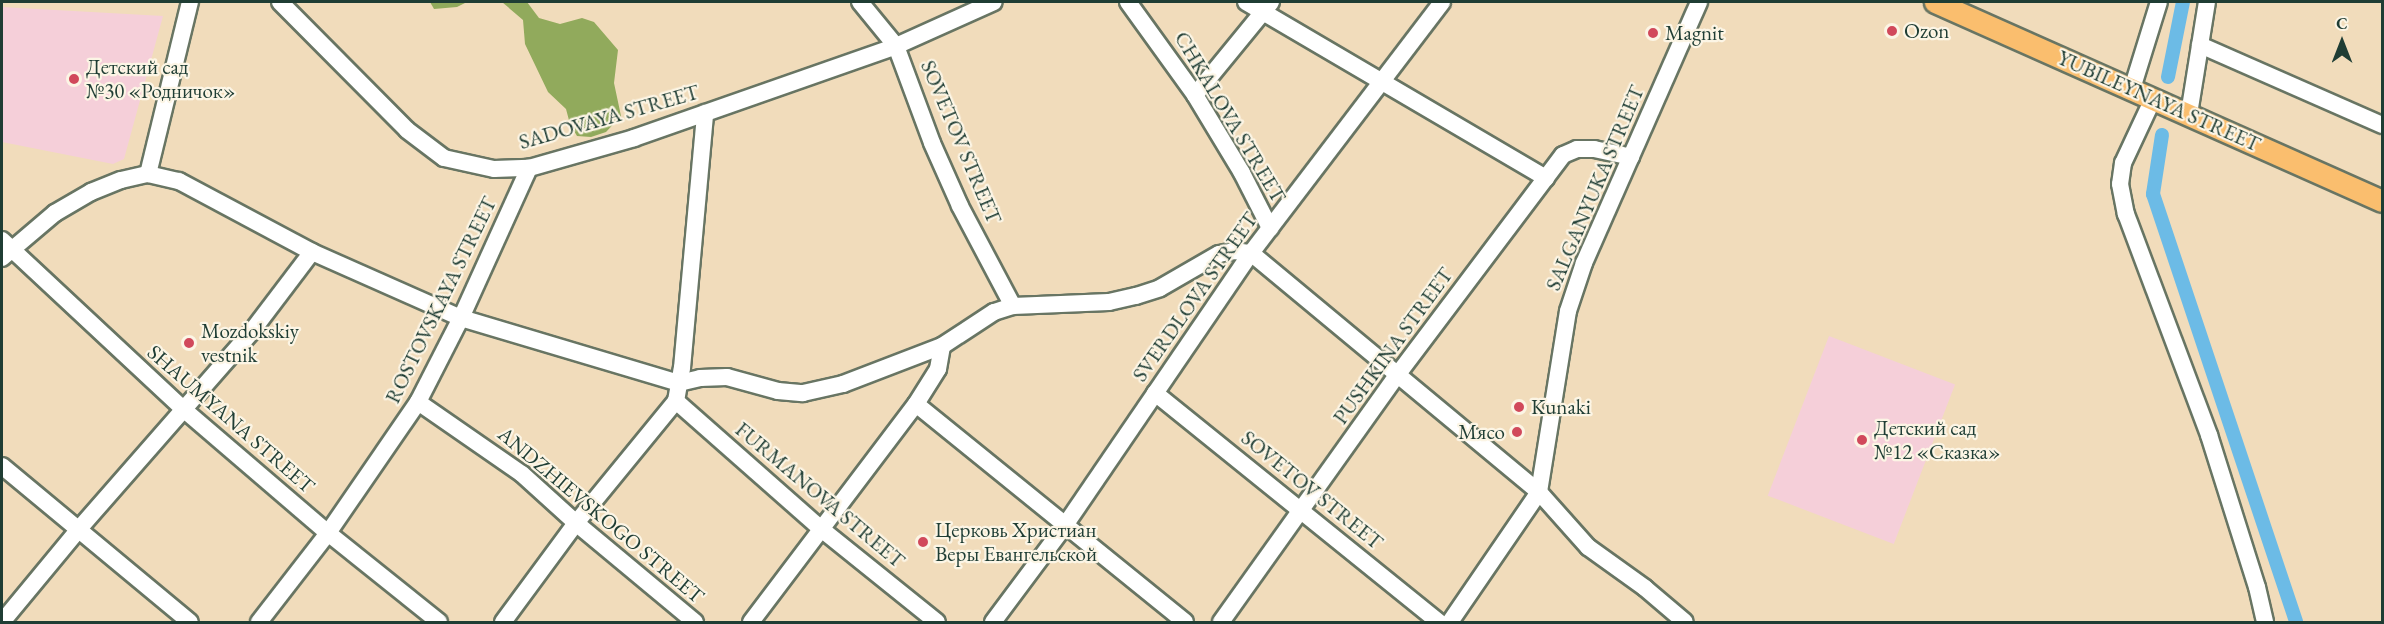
<!DOCTYPE html>
<html>
<head>
<meta charset="utf-8">
<style>
	body { margin:0 }
	#map { position:relative; width:2384px; height:624px; overflow:hidden; background:#f1dcbb; font-family:"EB Garamond",serif }
	div>[style] { position:absolute }
	[style*='--x'] { left:calc(var(--x)*1px); top:calc(var(--y)*1px); width:calc(var(--w)*1px); rotate:calc(var(--a)*1deg) }
	.built>* { inset:0; background:#f5cfd9; transform-origin:0 0 }
	.forest>* { inset:0; background:#91aa5c }
	.canal>* { height:14px; margin:-7px; padding:0 7px; transform-origin:7px; border-radius:7px; background:#6cbbe6 }
	.roads { filter:drop-shadow(2px 0 #687563) drop-shadow(-2px 0 #687563) drop-shadow(0 2px #687563) drop-shadow(0 -2px #687563) }
	.minor>* { height:16px; margin:-8px; padding:0 8px; transform-origin:8px; border-radius:8px; background:#fff }
	.major>* { height:21px; margin:-10.5px; padding:0 10.5px; transform-origin:10.5px; border-radius:10.5px; background:#fabe6e }
	.dots>* { width:16px; height:16px; translate:-50% -50%; box-sizing:border-box; border:3px solid #fcf5e5; border-radius:50% }
	span { translate:-50% -50%; white-space:nowrap; text-align:center; line-height:1.15; -webkit-text-stroke:4.5px #fcf5e5; paint-order:stroke }
	.poi-label { font-size:21px; color:#1f3d34 }
	.left { translate:0 -50%; text-align:left }
	.right { translate:-100% -50%; text-align:right }
	.street-label { font-size:21px; color:#1f3d34 }
	.frame { position:absolute; inset:0; border:3px solid #1f3d34; pointer-events:none }
	.north { position:absolute; left:2312px; top:12px; width:60px; height:60px; -webkit-text-stroke:4px #fcf5e5; paint-order:stroke; rotate:0deg; font-size:16px; font-weight:700; line-height:24px; text-align:center; color:#1f3d34 }
	.north::after { content:''; display:block; margin:auto; width:21px; height:27px; background:#1f3d34; clip-path:polygon(50% 0,100% 100%,50% 72%,0 100%) }
</style>
</head>
<body>
<div id="map">
	<div class="built">
		<i style="clip-path:polygon(2px 7px,163px 16px,124px 159px,113px 164px,2px 142px)"></i>
		<i style="left:1829px;top:336px;width:135px;height:171px;rotate:21deg"></i>
	</div>
	<div class="forest">
		<i style="clip-path:polygon(430px 2px,467px 2px,457px 7px,434px 9px)"></i>
		<i style="clip-path:polygon(502px 2px,527px 2px,539px 18px,560px 24px,582px 18px,594px 22px,618px 50px,614px 83px,621px 116px,606px 132px,591px 137px,577px 136px,570px 124px,566px 109px,548px 92px,525px 44px,523px 20px)"></i>
	</div>
	<div class="canal">
		<i style="--x:2168;--y:77;--w:76;--a:-78.7"></i>
		<i style="--x:2162;--y:135;--w:60;--a:98.7"></i>
		<i style="--x:2153;--y:194;--w:451;--a:71.5"></i>
	</div>
	<div class="roads">
		<div class="minor">
			<i style="--x:280;--y:2;--w:180;--a:45.2"></i>
			<i style="--x:407;--y:130;--w:46;--a:37.1"></i>
			<i style="--x:444;--y:158;--w:51;--a:12.4"></i>
			<i style="--x:494;--y:169;--w:35;--a:-2"></i>
			<i style="--x:529;--y:168;--w:109;--a:-15.9"></i>
			<i style="--x:634;--y:138;--w:278;--a:-19.3"></i>
			<i style="--x:896;--y:46;--w:107;--a:-24.2"></i>
			<i style="--x:860;--y:2;--w:57;--a:50.7"></i>
			<i style="--x:896;--y:46;--w:103;--a:69.6"></i>
			<i style="--x:932;--y:143;--w:69;--a:66"></i>
			<i style="--x:960;--y:206;--w:113;--a:62.1"></i>
			<i style="--x:1128;--y:2;--w:115;--a:54.2"></i>
			<i style="--x:1195;--y:95;--w:91;--a:58.9"></i>
			<i style="--x:1242;--y:173;--w:62;--a:63"></i>
			<i style="--x:1246;--y:2;--w:348;--a:30.4"></i>
			<i style="--x:2200;--y:45;--w:199;--a:23.7"></i>
			<i style="--x:2132;--y:89;--w:91;--a:-72.8"></i>
			<i style="--x:1195;--y:95;--w:120;--a:-50.7"></i>
			<i style="--x:2153;--y:99;--w:71;--a:115.1"></i>
			<i style="--x:2123;--y:163;--w:21;--a:98"></i>
			<i style="--x:2120;--y:184;--w:31;--a:79"></i>
			<i style="--x:2126;--y:214;--w:236;--a:69.4"></i>
			<i style="--x:2209;--y:435;--w:159;--a:72.5"></i>
			<i style="--x:2257;--y:587;--w:36;--a:77"></i>
			<i style="--x:2189;--y:114;--w:113;--a:-80.9"></i>
			<i style="--x:148;--y:174;--w:177;--a:-76.3"></i>
			<i style="--x:2;--y:240;--w:246;--a:43"></i>
			<i style="--x:182;--y:408;--w:192;--a:40.6"></i>
			<i style="--x:328;--y:533;--w:142;--a:38.7"></i>
			<i style="--x:2;--y:258;--w:70;--a:-40.3"></i>
			<i style="--x:55;--y:213;--w:42;--a:-30.3"></i>
			<i style="--x:91;--y:192;--w:32;--a:-22"></i>
			<i style="--x:121;--y:180;--w:28;--a:-13"></i>
			<i style="--x:148;--y:174;--w:32;--a:13"></i>
			<i style="--x:179;--y:181;--w:151;--a:28.1"></i>
			<i style="--x:312;--y:252;--w:163;--a:23.9"></i>
			<i style="--x:461;--y:318;--w:227;--a:16.6"></i>
			<i style="--x:679;--y:383;--w:22;--a:-13"></i>
			<i style="--x:700;--y:378;--w:27;--a:-2"></i>
			<i style="--x:727;--y:377;--w:53;--a:15.4"></i>
			<i style="--x:778;--y:391;--w:25;--a:5"></i>
			<i style="--x:803;--y:393;--w:41;--a:-12.7"></i>
			<i style="--x:843;--y:384;--w:106;--a:-21"></i>
			<i style="--x:942;--y:346;--w:62;--a:-33.2"></i>
			<i style="--x:994;--y:312;--w:20;--a:-18"></i>
			<i style="--x:1013;--y:306;--w:96;--a:-2.4"></i>
			<i style="--x:1109;--y:302;--w:28;--a:-13"></i>
			<i style="--x:1136;--y:296;--w:25;--a:-18"></i>
			<i style="--x:1160;--y:288;--w:68;--a:-30"></i>
			<i style="--x:1219;--y:254;--w:15;--a:-11"></i>
			<i style="--x:1234;--y:251;--w:17;--a:7"></i>
			<i style="--x:1251;--y:253;--w:374;--a:39.7"></i>
			<i style="--x:1539;--y:492;--w:74;--a:48.3"></i>
			<i style="--x:1588;--y:547;--w:70;--a:35.7"></i>
			<i style="--x:1645;--y:588;--w:52;--a:40.4"></i>
			<i style="--x:1155;--y:393;--w:365;--a:38.9"></i>
			<i style="--x:676;--y:401;--w:192;--a:41.4"></i>
			<i style="--x:820;--y:528;--w:150;--a:38.8"></i>
			<i style="--x:418;--y:402;--w:126;--a:34.7"></i>
			<i style="--x:522;--y:474;--w:73;--a:42.2"></i>
			<i style="--x:576;--y:523;--w:155;--a:39.8"></i>
			<i style="--x:916;--y:404;--w:346;--a:39"></i>
			<i style="--x:2;--y:466;--w:244;--a:39.7"></i>
			<i style="--x:2;--y:622;--w:119;--a:-50.4"></i>
			<i style="--x:78;--y:530;--w:264;--a:-48.8"></i>
			<i style="--x:252;--y:331;--w:99;--a:-52.8"></i>
			<i style="--x:259;--y:622;--w:113;--a:-52.2"></i>
			<i style="--x:328;--y:533;--w:159;--a:-55.5"></i>
			<i style="--x:418;--y:402;--w:94;--a:-62.9"></i>
			<i style="--x:461;--y:318;--w:165;--a:-65.6"></i>
			<i style="--x:503;--y:622;--w:123;--a:-53.6"></i>
			<i style="--x:576;--y:523;--w:158;--a:-50.7"></i>
			<i style="--x:676;--y:401;--w:34;--a:-80"></i>
			<i style="--x:682;--y:368;--w:256;--a:-84.8"></i>
			<i style="--x:751;--y:622;--w:273;--a:-52.9"></i>
			<i style="--x:916;--y:404;--w:41;--a:-57.8"></i>
			<i style="--x:938;--y:369;--w:23;--a:-80"></i>
			<i style="--x:993;--y:622;--w:122;--a:-53.3"></i>
			<i style="--x:1066;--y:524;--w:328;--a:-55.7"></i>
			<i style="--x:1251;--y:253;--w:315;--a:-52.7"></i>
			<i style="--x:1221;--y:622;--w:305;--a:-54.5"></i>
			<i style="--x:1398;--y:374;--w:274;--a:-53"></i>
			<i style="--x:1563;--y:155;--w:15;--a:-23"></i>
			<i style="--x:1577;--y:149;--w:17;--a:0"></i>
			<i style="--x:1594;--y:149;--w:38;--a:12"></i>
			<i style="--x:1450;--y:622;--w:158;--a:-55.6"></i>
			<i style="--x:1539;--y:492;--w:183;--a:-80.9"></i>
			<i style="--x:1568;--y:311;--w:51;--a:-71.6"></i>
			<i style="--x:1584;--y:263;--w:285;--a:-66.2"></i>
		</div>
		<div class="major">
			<i style="--x:1935;--y:2;--w:489;--a:24"></i>
		</div>
	</div>
	<div class="dots">
		<i style="left:1892px;top:31px;background:#d1495b"></i>
		<i style="left:1653px;top:33px;background:#d1495b"></i>
		<i style="left:74px;top:79px;background:#d1495b"></i>
		<i style="left:189px;top:343px;background:#d1495b"></i>
		<i style="left:1519px;top:407px;background:#d1495b"></i>
		<i style="left:1517px;top:432px;background:#d1495b"></i>
		<i style="left:1862px;top:440px;background:#d1495b"></i>
		<i style="left:923px;top:542px;background:#d1495b"></i>
	</div>
	<div class="poi-label">
		<span class="left" style="left:1904px;top:31px">Ozon</span>
		<span class="left" style="left:1665px;top:33px">Magnit</span>
		<span class="left" style="left:86px;top:79px">Детский сад<br>№30 «Родничок»</span>
		<span class="left" style="left:201px;top:343px">Mozdokskiy<br>vestnik</span>
		<span class="left" style="left:1531px;top:407px">Kunaki</span>
		<span class="left" style="left:1874px;top:440px">Детский сад<br>№12 «Сказка»</span>
		<span class="right" style="left:1505px;top:432px">Мясо</span>
		<span class="left" style="left:935px;top:542px">Церковь Христиан<br>Веры Евангельской</span>
	</div>
	<div class="street-label">
		<span style="left:2159px;top:101px;rotate:24deg">YUBILEYNAYA STREET</span>
		<span style="left:609px;top:117px;rotate:-16deg">SADOVAYA STREET</span>
		<span style="left:1230px;top:117px;rotate:59deg">CHKALOVA STREET</span>
		<span style="left:961px;top:142px;rotate:67deg">SOVETOV STREET</span>
		<span style="left:1595px;top:188px;rotate:-67deg">SALGANYUKA STREET</span>
		<span style="left:1195px;top:297px;rotate:-55deg">SVERDLOVA STREET</span>
		<span style="left:441px;top:300px;rotate:-64deg">ROSTOVSKAYA STREET</span>
		<span style="left:1393px;top:346px;rotate:-54deg">PUSHKINA STREET</span>
		<span style="left:231px;top:419px;rotate:41deg">SHAUMYANA STREET</span>
		<span style="left:1312px;top:490px;rotate:39deg">SOVETOV STREET</span>
		<span style="left:820px;top:495px;rotate:40deg">FURMANOVA STREET</span>
		<span style="left:601px;top:515px;rotate:40deg">ANDZHIEVSKOGO STREET</span>
	</div>
	<div class="frame"></div>
	<div class="north">С</div>
</div>
</body>
</html>
